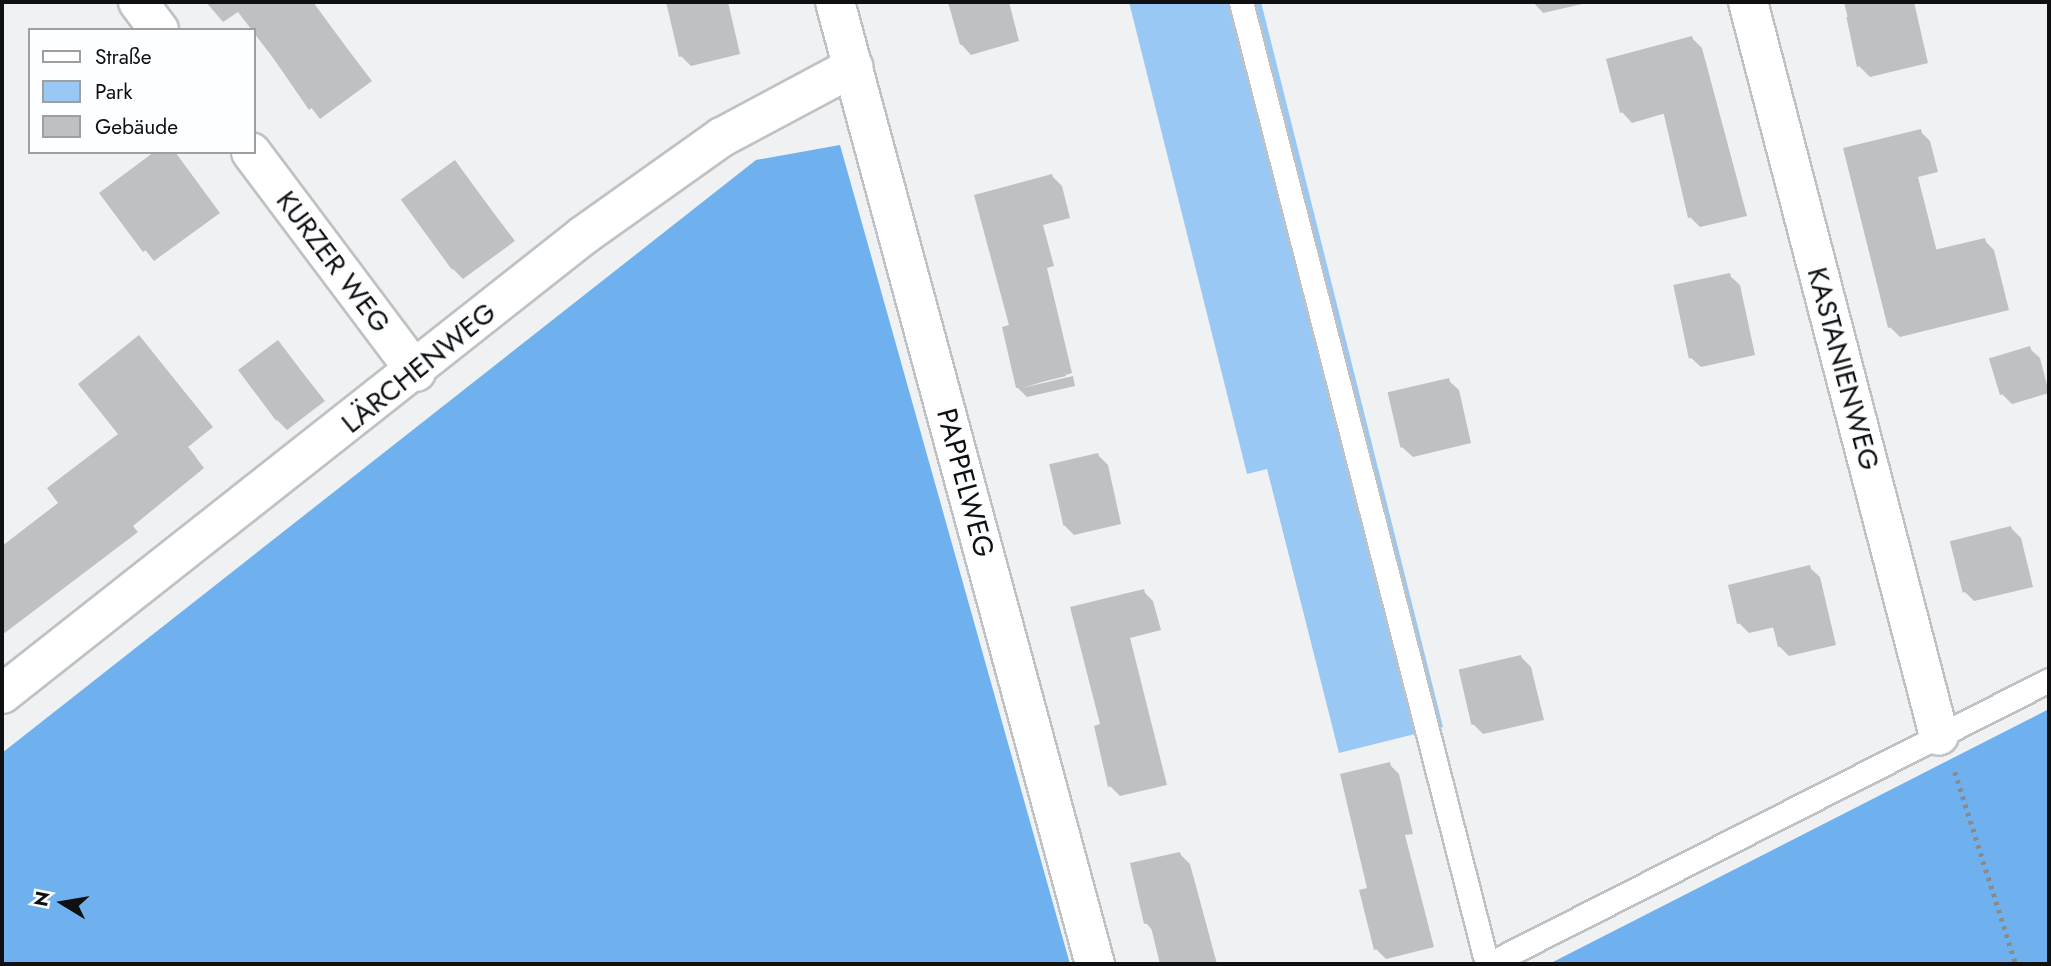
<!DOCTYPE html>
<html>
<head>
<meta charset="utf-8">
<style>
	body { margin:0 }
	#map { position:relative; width:2051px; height:966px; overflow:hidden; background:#eff1f3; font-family:Jost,sans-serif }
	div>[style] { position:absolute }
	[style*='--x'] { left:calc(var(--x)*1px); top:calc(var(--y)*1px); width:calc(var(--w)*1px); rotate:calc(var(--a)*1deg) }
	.green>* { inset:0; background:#99c8f5 }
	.forest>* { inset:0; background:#6eb1ee }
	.shadow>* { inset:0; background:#0003 }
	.building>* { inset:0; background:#bec0c3; transform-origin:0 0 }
	.path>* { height:4.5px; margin-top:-2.25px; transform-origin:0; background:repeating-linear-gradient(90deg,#898a8c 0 3.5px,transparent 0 8.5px) }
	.roads { filter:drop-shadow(2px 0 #bfc2c4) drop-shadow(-2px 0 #bfc2c4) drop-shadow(0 2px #bfc2c4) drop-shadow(0 -2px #bfc2c4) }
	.service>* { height:23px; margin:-11.5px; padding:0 11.5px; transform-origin:11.5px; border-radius:11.5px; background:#fff }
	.minor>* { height:38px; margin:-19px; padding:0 19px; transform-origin:19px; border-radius:19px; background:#fff }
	span { translate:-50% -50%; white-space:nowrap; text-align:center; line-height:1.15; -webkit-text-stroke:5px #fdfeff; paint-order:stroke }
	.street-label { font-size:28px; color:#0f1011 }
	.frame { position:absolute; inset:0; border:4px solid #0f1011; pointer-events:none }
	.legend { position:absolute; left:28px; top:28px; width:228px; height:126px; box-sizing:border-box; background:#fdfeff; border:2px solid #9e9fa0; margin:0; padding:9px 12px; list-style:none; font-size:21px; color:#0f1011 }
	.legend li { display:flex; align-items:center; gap:14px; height:35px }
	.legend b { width:35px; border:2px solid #9e9fa0 }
	.north { position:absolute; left:28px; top:868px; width:70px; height:70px; -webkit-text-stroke:5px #fdfeff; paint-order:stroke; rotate:281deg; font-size:19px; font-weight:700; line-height:28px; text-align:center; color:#0f1011 }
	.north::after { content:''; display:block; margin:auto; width:24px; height:32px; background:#0f1011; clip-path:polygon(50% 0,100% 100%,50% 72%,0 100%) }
</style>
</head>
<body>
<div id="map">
	<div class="green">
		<i style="clip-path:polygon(1129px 2px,1261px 2px,1443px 727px,1339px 753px,1267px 469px,1247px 474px)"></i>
	</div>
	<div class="forest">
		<i style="clip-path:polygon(840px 145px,1070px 964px,2px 964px,2px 753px,756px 160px)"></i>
		<i style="clip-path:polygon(2049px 709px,2049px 964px,1549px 964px)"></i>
	</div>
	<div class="shadow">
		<i style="clip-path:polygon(206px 2px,273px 2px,286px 22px,312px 3px,372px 81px,320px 119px,238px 12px,223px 22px)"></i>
		<i style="clip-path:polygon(668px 2px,728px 2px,740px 54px,691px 66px,681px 56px)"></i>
		<i style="clip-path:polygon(949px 2px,1009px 2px,1019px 41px,971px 55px,961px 44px)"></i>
		<i style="clip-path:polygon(1533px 2px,1591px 2px,1543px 13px)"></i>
		<i style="clip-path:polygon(1844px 2px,1914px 2px,1928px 63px,1870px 77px,1860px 67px)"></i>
		<i style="clip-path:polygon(1692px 38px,1702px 48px,1747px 216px,1700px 227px,1690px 217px,1666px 113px,1632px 123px,1622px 112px)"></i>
		<i style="clip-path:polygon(1920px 131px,1930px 141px,1938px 172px,1918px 177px,1937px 252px,1984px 240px,1994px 250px,2009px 310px,1900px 337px,1890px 327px,1845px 150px)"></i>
		<i style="clip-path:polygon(175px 152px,220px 213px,154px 261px,101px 193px)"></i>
		<i style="clip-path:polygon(455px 162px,515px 241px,463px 279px,453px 269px)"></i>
		<i style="clip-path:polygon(1052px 176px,1062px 186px,1070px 218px,1043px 225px,1054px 266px,1047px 268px,1072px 373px,1022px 388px,1073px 376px,1075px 386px,1027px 397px,1017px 387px,1011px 327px,977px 196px)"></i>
		<i style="clip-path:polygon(1729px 275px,1740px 285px,1755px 355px,1701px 367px,1690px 357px)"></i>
		<i style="clip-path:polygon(139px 337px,213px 427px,188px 447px,204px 468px,133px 526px,138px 532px,2px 635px,2px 548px,61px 503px,120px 434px)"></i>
		<i style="clip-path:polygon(278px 342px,325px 401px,287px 430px,277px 420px)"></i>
		<i style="clip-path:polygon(2029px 348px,2040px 358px,2049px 393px,2012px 404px,2002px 394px)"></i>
		<i style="clip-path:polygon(1448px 380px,1459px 390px,1471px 443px,1413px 457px,1402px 447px)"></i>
		<i style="clip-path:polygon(1098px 455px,1108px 465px,1121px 524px,1074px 535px,1064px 525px)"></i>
		<i style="clip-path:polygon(2011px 528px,2021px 538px,2033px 587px,1974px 601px,1964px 591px)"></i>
		<i style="clip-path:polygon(1809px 567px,1820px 577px,1836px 645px,1789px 656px,1779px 646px,1775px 627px,1749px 633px,1739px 623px)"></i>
		<i style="clip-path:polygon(1143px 591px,1153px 601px,1161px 630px,1130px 638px,1167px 785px,1120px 796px,1110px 786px,1102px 725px,1073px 608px)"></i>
		<i style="clip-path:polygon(1521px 657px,1531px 667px,1544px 720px,1483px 734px,1473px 724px)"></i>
		<i style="clip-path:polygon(1389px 764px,1399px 774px,1413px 834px,1405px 835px,1434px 947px,1386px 959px,1376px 949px,1369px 890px)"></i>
		<i style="clip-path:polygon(1179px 853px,1190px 864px,1217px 964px,1161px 964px,1154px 932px,1146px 923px)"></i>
	</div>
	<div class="building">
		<i style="clip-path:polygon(229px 2px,313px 2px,363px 70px,309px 110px,254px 30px)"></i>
		<i style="clip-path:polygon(666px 2px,721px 2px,731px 44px,679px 57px)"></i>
		<i style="clip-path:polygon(948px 2px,1002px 2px,1010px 31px,960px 45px)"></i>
		<i style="left:1908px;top:4px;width:51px;height:63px;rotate:78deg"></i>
		<i style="clip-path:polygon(1692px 36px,1738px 206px,1688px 218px,1661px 102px,1620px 113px,1606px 59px)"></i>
		<i style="clip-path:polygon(1921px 129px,1929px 162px,1909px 167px,1930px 251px,1985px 238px,2000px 300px,1888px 328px,1843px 148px)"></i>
		<i style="clip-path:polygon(154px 152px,175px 152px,211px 202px,143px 252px,99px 193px)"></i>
		<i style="left:455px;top:160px;width:87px;height:67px;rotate:54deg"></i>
		<i style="clip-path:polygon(1052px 174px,1061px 208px,1034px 215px,1045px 256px,1038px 258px,1066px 376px,1016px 388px,1002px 327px,1009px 325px,974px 195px)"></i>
		<i style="left:1730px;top:273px;width:75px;height:58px;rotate:78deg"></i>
		<i style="clip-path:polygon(139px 335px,204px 416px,179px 436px,196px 457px,124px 515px,129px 521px,2px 617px,2px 546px,58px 503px,47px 488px,118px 434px,78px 384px)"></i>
		<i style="left:278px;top:340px;width:63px;height:50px;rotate:53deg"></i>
		<i style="left:2030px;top:346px;width:38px;height:43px;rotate:73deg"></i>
		<i style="left:1449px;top:378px;width:57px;height:63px;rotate:77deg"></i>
		<i style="left:1098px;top:453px;width:63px;height:50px;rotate:77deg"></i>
		<i style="left:2011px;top:526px;width:53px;height:63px;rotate:76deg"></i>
		<i style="clip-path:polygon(1810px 565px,1827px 635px,1778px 647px,1770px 615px,1737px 624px,1728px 585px)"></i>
		<i style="clip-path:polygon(1144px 589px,1152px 620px,1121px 628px,1158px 775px,1108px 787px,1094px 726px,1100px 724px,1070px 607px)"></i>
		<i style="left:1521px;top:655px;width:57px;height:64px;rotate:77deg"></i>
		<i style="clip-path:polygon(1390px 762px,1404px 824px,1396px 826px,1425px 937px,1374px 950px,1359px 890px,1367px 888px,1340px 774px)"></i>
		<i style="clip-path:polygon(1180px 852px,1206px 964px,1160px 964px,1150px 923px,1144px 924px,1130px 863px)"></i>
	</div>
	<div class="path">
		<i style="--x:1955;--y:772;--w:201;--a:72.4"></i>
	</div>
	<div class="roads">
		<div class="service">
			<i style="--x:1241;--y:2;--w:993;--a:75.66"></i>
			<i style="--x:1489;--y:964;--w:628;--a:-26.89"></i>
		</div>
		<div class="minor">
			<i style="--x:138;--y:2;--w:35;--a:53"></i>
			<i style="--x:835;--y:2;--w:997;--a:74.88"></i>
			<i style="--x:1748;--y:2;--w:758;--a:75.41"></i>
			<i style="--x:251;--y:152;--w:275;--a:53.1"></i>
			<i style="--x:2;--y:694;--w:741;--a:-38.26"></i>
			<i style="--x:584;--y:235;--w:169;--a:-35.4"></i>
			<i style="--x:722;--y:137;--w:149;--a:-28.1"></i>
		</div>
	</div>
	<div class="street-label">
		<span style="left:333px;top:262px;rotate:53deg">KURZER WEG</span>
		<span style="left:419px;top:368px;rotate:-39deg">LÄRCHENWEG</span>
		<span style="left:1843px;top:369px;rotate:75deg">KASTANIENWEG</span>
		<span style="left:965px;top:483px;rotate:75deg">PAPPELWEG</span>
	</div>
	<div class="frame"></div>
	<ul class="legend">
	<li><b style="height:9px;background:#fff"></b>Straße</li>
	<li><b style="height:19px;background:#99c8f5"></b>Park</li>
	<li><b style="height:19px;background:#bec0c3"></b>Gebäude</li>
	</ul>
	<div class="north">N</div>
</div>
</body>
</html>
